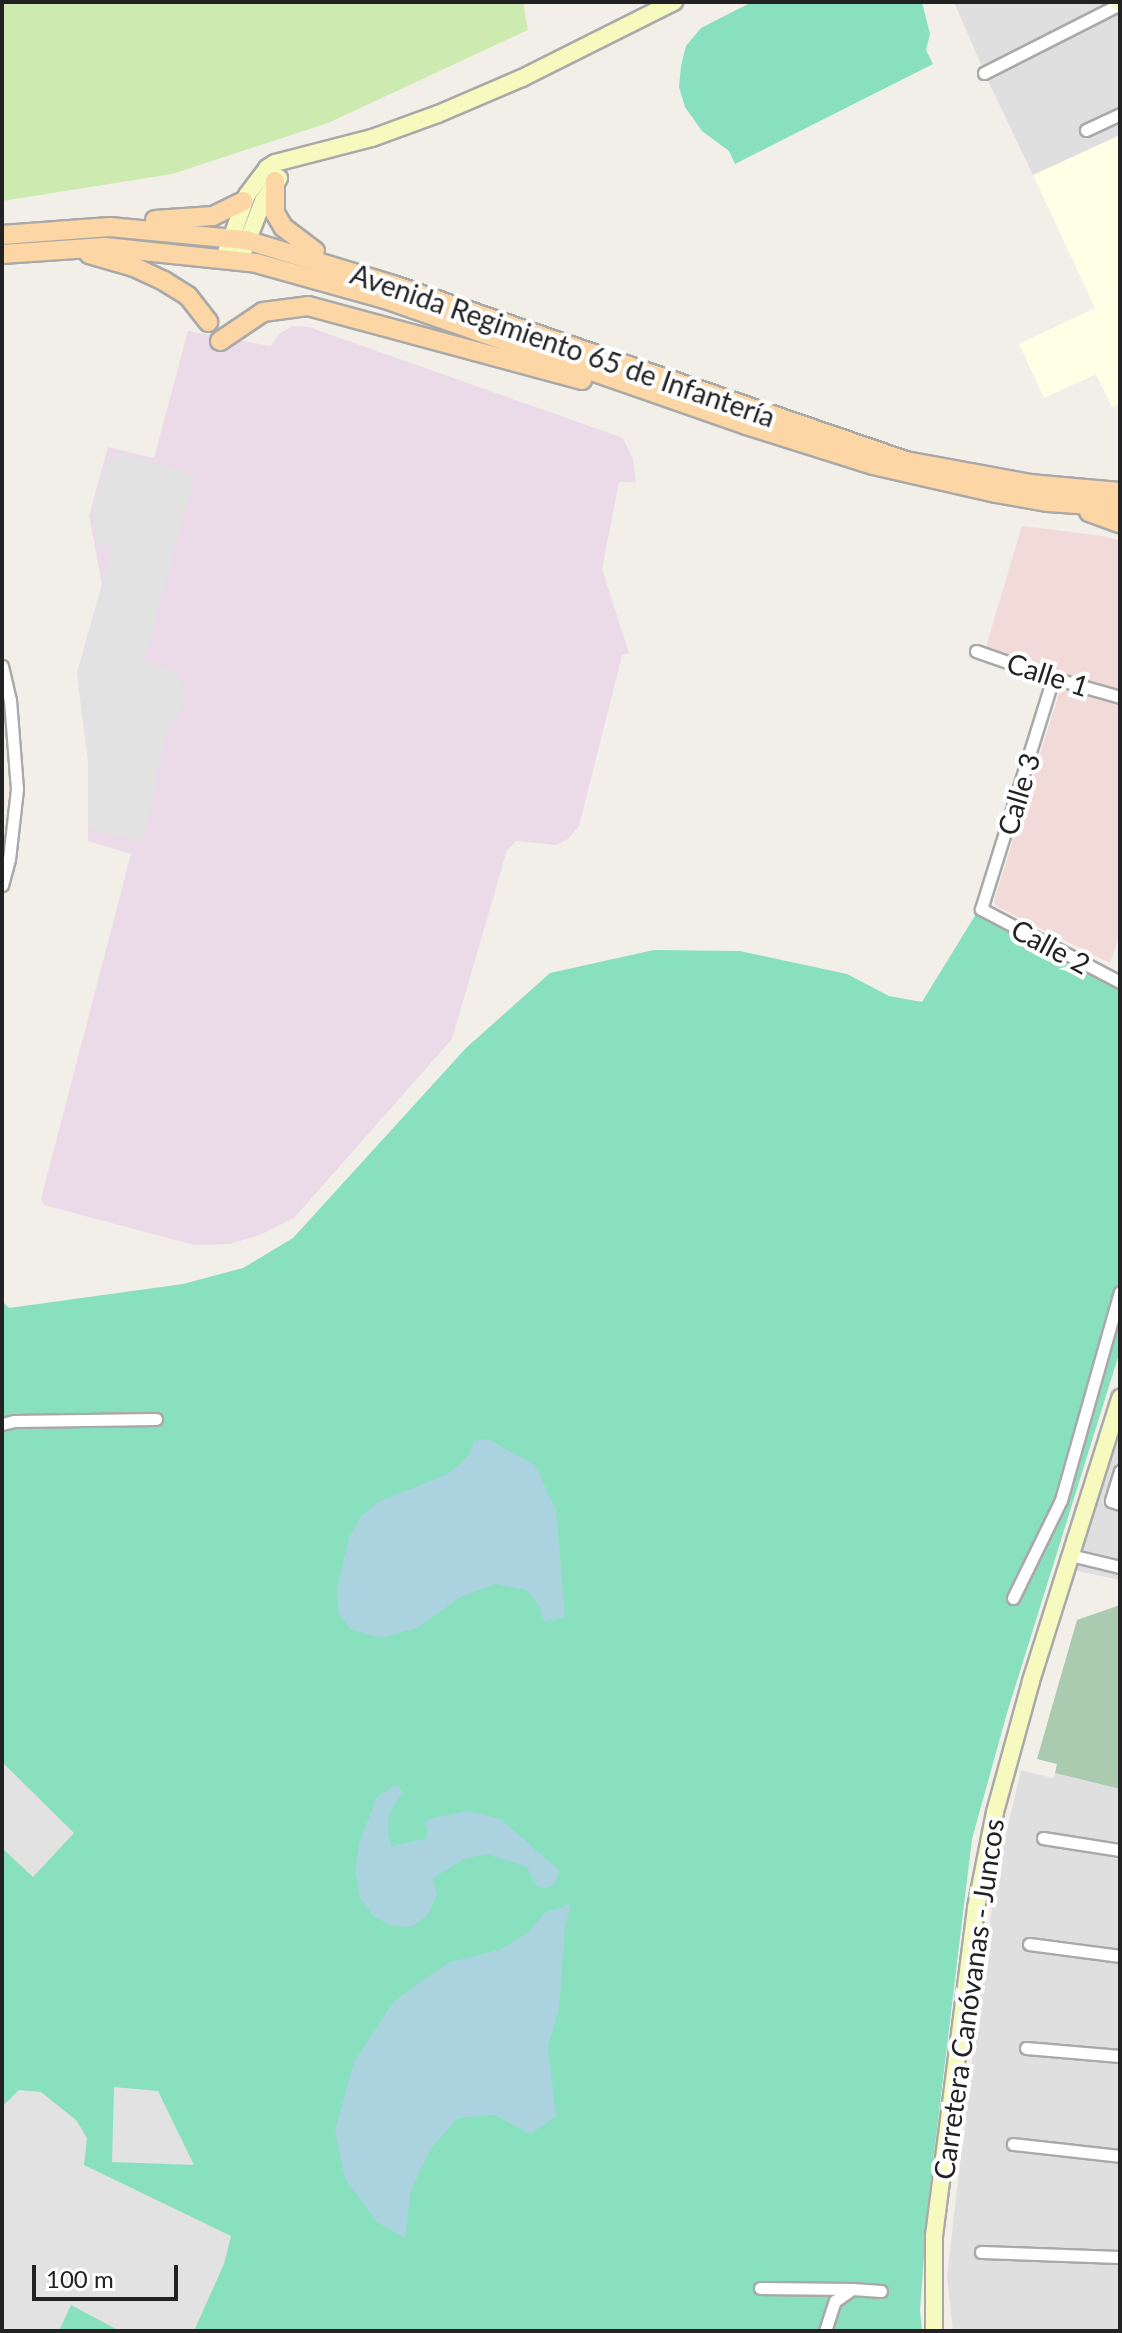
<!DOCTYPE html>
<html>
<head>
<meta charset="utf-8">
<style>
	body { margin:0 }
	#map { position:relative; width:1122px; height:2333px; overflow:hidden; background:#f2efe9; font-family:Lato,sans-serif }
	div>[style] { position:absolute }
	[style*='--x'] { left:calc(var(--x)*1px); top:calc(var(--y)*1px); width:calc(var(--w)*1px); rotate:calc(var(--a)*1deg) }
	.residential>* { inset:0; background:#e0dfdf }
	.commercial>* { inset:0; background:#f2dad9 }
	.industrial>* { inset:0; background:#ebdbe8 }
	.education>* { inset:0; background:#ffffe5 }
	.grass>* { inset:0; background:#cdebb0 }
	.cemetery>* { inset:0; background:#aacbaf }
	.pitch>* { inset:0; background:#88e0be }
	.parking>* { inset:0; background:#e2e2e2 }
	.water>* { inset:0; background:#aad3df }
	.roads { filter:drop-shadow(2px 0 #a9a9a9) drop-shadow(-2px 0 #a9a9a9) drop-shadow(0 2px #a9a9a9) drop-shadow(0 -2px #a9a9a9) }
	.street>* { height:11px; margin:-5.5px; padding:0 5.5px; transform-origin:5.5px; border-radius:5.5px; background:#fff }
	.secondary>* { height:16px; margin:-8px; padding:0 8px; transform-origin:8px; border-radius:8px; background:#f7fabf }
	.primary>* { height:18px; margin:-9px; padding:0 9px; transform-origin:9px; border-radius:9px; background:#fcd6a4 }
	span { translate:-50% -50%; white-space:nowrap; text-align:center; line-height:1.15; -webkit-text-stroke:8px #fff; paint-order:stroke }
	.street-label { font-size:28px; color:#222 }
	.frame { position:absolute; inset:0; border:4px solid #222; pointer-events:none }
	.scale { position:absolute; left:32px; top:2265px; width:146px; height:36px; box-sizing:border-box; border:4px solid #222; border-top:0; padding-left:10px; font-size:24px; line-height:28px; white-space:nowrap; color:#222; -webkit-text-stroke:6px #fff; paint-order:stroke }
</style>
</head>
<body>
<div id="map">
	<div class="residential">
		<i style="clip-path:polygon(954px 2px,1120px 2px,1120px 357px,990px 85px)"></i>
		<i style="clip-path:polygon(1120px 1422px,1120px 1580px,1073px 1570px)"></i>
		<i style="clip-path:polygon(1021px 1770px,1053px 1778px,1055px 1773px,1120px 1789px,1120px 2331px,953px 2331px,947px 2276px,980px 1991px,997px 1873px)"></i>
	</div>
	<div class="commercial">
		<i style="clip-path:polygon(1022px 526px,1104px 536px,1120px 541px,1120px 933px,1110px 963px,996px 906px,994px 901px,1061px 687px,982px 660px)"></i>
	</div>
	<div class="industrial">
		<i style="clip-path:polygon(293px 326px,309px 327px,623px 438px,633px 460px,636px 482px,619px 482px,602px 569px,629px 653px,622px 655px,579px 826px,568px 839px,556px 845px,516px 841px,507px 850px,452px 1039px,294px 1218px,262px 1234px,230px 1244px,194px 1245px,44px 1205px,41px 1199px,131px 854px,88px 841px,88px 760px,77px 673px,102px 584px,89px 516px,108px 447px,154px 458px,188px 331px,271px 346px,279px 334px)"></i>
	</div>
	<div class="education">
		<i style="clip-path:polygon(1120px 135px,1120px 403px,1112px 407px,1096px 374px,1044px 398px,1019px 344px,1095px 308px,1033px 175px)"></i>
	</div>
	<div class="grass">
		<i style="clip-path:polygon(2px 2px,523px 2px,528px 30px,328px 123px,172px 174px,2px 201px)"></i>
	</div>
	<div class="cemetery">
		<i style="clip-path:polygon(1120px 1605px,1120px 1789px,1055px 1773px,1057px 1764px,1037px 1759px,1077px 1620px)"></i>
	</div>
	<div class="pitch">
		<i style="clip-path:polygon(752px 2px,922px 2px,930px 34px,926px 50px,933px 64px,735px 164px,729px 151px,702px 131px,685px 107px,679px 87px,681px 66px,686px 46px,701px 28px)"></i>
		<i style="clip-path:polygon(976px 914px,1120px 990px,1120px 1351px,1007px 1713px,972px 1839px,928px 2203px,920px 2310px,922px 2331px,2px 2331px,2px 1301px,9px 1308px,183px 1284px,243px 1268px,293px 1238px,466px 1048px,550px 973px,654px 950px,740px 951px,847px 974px,889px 996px,922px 1002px)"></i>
	</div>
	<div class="parking">
		<i style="clip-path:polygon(117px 453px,195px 474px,143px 662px,171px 670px,180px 678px,184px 697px,178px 714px,169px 722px,142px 841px,88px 829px,88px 760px,77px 673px,114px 543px,98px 545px,92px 514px,108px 458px,115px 460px)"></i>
		<i style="clip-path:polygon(2px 1762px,74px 1833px,33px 1877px,2px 1848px)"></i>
		<i style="clip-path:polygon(114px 2087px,158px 2091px,194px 2165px,112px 2162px)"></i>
		<i style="clip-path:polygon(19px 2090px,41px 2092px,76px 2120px,87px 2138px,84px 2165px,231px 2236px,224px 2264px,194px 2331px,120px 2331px,71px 2305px,59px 2331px,2px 2331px,2px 2107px)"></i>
	</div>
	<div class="water">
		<i style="clip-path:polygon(488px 1439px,535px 1465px,556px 1510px,565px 1617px,544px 1622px,540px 1607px,527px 1590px,495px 1584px,461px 1597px,417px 1628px,381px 1638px,350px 1629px,338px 1613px,337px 1589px,348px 1540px,361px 1516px,380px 1501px,448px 1474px,469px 1455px,474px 1441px)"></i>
		<i style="clip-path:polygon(397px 1785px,403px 1792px,389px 1814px,388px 1835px,392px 1846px,425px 1839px,428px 1829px,424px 1822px,434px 1818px,467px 1811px,499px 1818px,559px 1870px,555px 1884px,543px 1889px,536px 1885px,527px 1867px,486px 1854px,464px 1859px,433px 1878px,437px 1895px,427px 1916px,411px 1927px,392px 1926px,373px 1916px,360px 1898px,355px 1869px,360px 1841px,377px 1796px)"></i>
		<i style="clip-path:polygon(571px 1904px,565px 1928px,559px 2009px,548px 2046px,556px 2116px,530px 2134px,495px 2115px,458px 2118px,431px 2148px,411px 2190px,405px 2238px,377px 2222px,345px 2179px,335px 2131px,354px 2062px,394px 2001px,448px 1963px,502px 1949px,530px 1931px,544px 1913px)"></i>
	</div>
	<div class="roads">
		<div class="street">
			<i style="--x:984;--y:73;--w:153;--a:-26.9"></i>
			<i style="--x:1086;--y:130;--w:38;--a:-25"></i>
			<i style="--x:976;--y:651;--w:82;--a:19.3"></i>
			<i style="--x:1053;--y:678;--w:70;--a:15.8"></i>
			<i style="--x:2;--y:666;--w:35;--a:77"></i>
			<i style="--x:10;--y:700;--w:89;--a:85.5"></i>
			<i style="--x:17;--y:789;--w:70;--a:96.5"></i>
			<i style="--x:9;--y:859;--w:27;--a:105"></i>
			<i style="--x:1053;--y:678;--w:242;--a:107.3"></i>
			<i style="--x:981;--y:909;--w:157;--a:27.7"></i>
			<i style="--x:2;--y:1424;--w:12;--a:-14"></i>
			<i style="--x:14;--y:1421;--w:142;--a:-0.8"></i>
			<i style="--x:1120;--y:1471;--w:31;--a:107"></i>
			<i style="--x:1111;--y:1501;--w:9;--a:18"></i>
			<i style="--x:1070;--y:1555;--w:51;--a:13.5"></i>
			<i style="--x:1013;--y:1598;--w:109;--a:-63.9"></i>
			<i style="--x:1061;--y:1500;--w:216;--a:-74.2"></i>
			<i style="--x:1043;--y:1838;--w:78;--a:8.9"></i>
			<i style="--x:1029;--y:1944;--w:92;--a:7.5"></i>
			<i style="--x:1026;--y:2048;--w:94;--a:4.9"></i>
			<i style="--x:1013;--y:2144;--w:108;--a:6.4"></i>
			<i style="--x:981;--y:2252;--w:139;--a:2.1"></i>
			<i style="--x:760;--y:2288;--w:92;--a:0.6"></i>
			<i style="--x:825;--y:2331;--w:32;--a:-72"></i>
			<i style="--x:835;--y:2301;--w:21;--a:-35"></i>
			<i style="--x:852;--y:2289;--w:29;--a:4"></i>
		</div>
		<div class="secondary">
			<i style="--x:1119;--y:2;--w:1;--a:45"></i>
			<i style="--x:224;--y:258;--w:67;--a:-69.9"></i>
			<i style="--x:247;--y:195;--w:34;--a:-53"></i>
			<i style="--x:267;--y:168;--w:9;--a:-32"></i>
			<i style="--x:275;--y:163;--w:100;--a:-14.5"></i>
			<i style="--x:372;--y:138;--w:70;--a:-20"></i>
			<i style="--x:438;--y:114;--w:91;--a:-23.2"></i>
			<i style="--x:522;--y:78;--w:170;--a:-26.6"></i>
			<i style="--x:240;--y:260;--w:63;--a:-68.7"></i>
			<i style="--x:263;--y:201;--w:28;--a:-55"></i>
			<i style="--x:934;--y:2331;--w:95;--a:-90"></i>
			<i style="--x:934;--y:2236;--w:331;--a:-82.7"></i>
			<i style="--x:976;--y:1908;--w:98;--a:-78.8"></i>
			<i style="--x:995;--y:1812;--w:136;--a:-74.6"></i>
			<i style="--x:1031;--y:1681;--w:297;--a:-72.5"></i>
		</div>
		<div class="primary">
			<i style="--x:275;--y:181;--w:32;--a:90"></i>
			<i style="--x:275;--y:213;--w:16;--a:60"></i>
			<i style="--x:283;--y:227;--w:40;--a:37"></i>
			<i style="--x:155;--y:220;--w:58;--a:-3.9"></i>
			<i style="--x:213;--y:216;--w:34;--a:-26"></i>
			<i style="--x:2;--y:235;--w:108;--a:-4.2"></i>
			<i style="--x:110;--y:227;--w:137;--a:5.5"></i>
			<i style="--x:246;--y:240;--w:154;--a:17"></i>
			<i style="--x:393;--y:285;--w:542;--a:18.94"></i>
			<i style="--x:906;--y:461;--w:126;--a:10.5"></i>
			<i style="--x:1030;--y:484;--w:90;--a:5.1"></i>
			<i style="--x:2;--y:254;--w:103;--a:-3.9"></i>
			<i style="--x:105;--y:247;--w:152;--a:6"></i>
			<i style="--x:256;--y:263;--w:134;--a:15.6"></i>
			<i style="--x:385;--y:299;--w:382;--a:19.2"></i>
			<i style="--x:746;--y:425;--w:133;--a:17.5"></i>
			<i style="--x:873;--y:465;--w:126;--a:12.8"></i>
			<i style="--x:996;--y:493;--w:53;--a:9.8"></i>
			<i style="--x:1048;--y:502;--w:72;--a:4"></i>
			<i style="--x:89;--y:254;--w:47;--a:16.1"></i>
			<i style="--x:134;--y:267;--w:33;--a:25"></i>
			<i style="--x:164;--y:281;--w:28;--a:32"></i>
			<i style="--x:188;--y:296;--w:33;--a:52"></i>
			<i style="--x:220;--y:341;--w:52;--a:-34"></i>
			<i style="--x:263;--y:312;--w:45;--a:-7.6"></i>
			<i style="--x:308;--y:306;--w:284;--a:15.1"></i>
			<i style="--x:1089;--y:512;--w:33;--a:20"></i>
		</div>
	</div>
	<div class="street-label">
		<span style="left:563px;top:345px;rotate:19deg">Avenida Regimiento 65 de Infantería</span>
		<span style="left:1048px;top:674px;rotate:18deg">Calle 1</span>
		<span style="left:1018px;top:794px;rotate:-73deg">Calle 3</span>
		<span style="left:1051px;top:946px;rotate:28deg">Calle 2</span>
		<span style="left:968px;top:1999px;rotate:-82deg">Carretera Canóvanas - Juncos</span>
	</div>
	<div class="frame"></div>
	<div class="scale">100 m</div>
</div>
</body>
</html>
